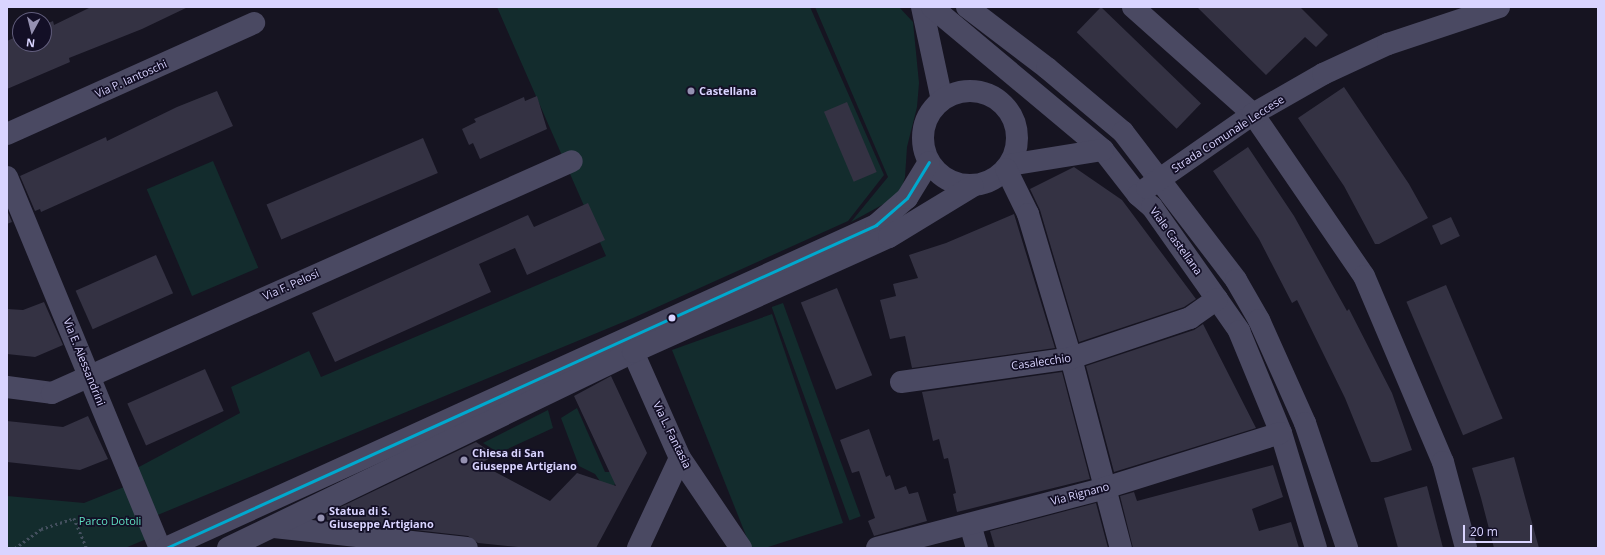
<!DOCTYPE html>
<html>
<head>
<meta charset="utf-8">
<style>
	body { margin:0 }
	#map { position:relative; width:1605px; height:555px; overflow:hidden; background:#161421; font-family:"Open Sans",sans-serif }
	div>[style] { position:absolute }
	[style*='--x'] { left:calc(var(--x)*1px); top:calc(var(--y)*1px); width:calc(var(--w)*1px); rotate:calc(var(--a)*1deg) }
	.green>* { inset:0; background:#132c2d; transform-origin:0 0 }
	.building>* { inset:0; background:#343243; transform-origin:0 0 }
	.path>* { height:2.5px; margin-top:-1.25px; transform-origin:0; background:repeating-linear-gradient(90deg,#44505f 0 2px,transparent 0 5px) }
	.street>* { height:22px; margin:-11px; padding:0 11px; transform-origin:11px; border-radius:11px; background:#4a4962 }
	.street>.ring { margin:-11px; padding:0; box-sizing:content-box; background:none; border:22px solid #4a4962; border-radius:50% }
	.bus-1>* { height:3px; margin:-1.5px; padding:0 1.5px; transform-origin:1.5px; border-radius:1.5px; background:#00a9ce }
	.dots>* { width:11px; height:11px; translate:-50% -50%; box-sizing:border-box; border:2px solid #130f26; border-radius:50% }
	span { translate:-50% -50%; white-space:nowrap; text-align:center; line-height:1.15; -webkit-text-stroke:3.5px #130f26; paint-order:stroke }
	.street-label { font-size:11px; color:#d9d4ff }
	.poi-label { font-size:11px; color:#d9d4ff; font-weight:700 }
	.left { translate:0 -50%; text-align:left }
	.park-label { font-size:11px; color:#5fe0c0 }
	.frame { position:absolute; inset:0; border:8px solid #d9d4ff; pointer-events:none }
	.north { position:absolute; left:12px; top:12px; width:40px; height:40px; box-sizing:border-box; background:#130f26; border:1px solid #625e7d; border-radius:50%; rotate:187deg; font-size:11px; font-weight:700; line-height:16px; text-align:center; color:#d9d4ff }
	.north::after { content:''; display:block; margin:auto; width:14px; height:18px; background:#9591b1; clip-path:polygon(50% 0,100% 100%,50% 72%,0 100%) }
	.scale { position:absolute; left:1463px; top:525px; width:69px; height:18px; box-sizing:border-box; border:2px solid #d9d4ff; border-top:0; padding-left:5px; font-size:12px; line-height:14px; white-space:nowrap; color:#d9d4ff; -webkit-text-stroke:3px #130f26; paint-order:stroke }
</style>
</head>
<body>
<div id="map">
	<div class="green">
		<i style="clip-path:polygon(497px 7px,810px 7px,884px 175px,848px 221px,633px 318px,148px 519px,137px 468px,240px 413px,231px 387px,309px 351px,321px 377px,606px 256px)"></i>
		<i style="clip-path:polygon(815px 7px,899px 7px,913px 22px,919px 83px,917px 107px,907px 147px,905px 177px,902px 187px,891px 200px,851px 222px,888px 177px)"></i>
		<i style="left:213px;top:161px;width:116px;height:72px;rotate:67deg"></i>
		<i style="left:783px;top:303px;width:227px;height:12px;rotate:70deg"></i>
		<i style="clip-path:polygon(772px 314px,843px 523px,765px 548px,751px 548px,672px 350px)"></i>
		<i style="clip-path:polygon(577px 408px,605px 472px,622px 472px,609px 494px,595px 474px,579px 466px,561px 418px)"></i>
		<i style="clip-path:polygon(548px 410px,553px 428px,499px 453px,483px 443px)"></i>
		<i style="clip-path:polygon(124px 487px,149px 538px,125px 548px,7px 548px,7px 496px,84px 503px)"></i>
	</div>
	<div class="building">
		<i style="clip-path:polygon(91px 7px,188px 7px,142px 29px,69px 58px,70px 62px,7px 89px,7px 41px,20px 35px,20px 44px,44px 44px,44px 25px,53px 21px,54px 25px)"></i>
		<i style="left:1101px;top:7px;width:139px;height:35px;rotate:44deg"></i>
		<i style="clip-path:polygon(1197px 7px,1300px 7px,1328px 35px,1316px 47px,1305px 37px,1266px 75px)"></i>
		<i style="clip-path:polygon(1344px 87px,1409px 184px,1428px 218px,1379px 244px,1375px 244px,1344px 186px,1298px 118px)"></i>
		<i style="clip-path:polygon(217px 91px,233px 126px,41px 212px,40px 209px,35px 211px,20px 176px,106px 137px,107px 141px,177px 107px)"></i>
		<i style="clip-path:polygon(537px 96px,547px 129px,480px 159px,473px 143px,469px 145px,462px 129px,476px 122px,474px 119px,524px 97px,525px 101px)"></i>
		<i style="left:847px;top:102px;width:76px;height:25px;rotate:67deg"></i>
		<i style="left:423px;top:138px;width:38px;height:170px;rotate:67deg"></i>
		<i style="clip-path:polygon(1248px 147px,1294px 216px,1347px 311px,1349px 309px,1392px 393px,1412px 450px,1378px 462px,1371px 462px,1345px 398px,1297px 300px,1292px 303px,1259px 239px,1213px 171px)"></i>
		<i style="clip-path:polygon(1074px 167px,1122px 200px,1196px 299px,1184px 307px,1079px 342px,1040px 210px,1030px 189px)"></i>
		<i style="clip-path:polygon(588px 203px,605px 240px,527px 275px,515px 248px,479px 264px,491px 292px,335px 362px,312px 313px,528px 215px,534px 227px)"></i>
		<i style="clip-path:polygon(7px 210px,12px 222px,7px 224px)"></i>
		<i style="clip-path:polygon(1014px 214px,1055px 348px,912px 368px,905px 336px,890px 339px,880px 300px,896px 296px,893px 284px,918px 278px,909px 255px,946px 243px)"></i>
		<i style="left:1451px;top:217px;width:21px;height:21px;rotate:65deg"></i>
		<i style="left:156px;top:255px;width:42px;height:88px;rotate:66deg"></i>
		<i style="left:1446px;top:285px;width:145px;height:43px;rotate:67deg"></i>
		<i style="left:837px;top:288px;width:94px;height:39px;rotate:68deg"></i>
		<i style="clip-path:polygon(44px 302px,63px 345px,35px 357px,7px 354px,7px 309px,23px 310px)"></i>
		<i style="clip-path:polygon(1203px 324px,1256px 428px,1114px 472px,1086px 366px,1194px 330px)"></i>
		<i style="left:205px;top:369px;width:46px;height:85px;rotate:66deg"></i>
		<i style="clip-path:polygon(1062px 372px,1090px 479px,957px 512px,953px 494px,956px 493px,948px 458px,944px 459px,939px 439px,933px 441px,922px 392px)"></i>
		<i style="clip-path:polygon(611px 376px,647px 453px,596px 548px,528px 548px,478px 543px,468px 536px,327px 520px,326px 514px,476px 442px,495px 455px,480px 464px,550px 501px,577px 473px,616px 486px,574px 396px)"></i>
		<i style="clip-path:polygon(88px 416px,108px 459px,80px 470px,7px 462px,7px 421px,63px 427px)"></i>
		<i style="clip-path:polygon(869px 429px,886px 477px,890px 475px,895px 490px,906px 486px,909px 494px,918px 492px,927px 521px,874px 536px,868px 521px,875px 518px,859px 471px,852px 473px,840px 440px)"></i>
		<i style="clip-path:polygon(1514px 457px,1539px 548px,1494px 548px,1481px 498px,1472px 468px)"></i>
		<i style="clip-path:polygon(1273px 465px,1283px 497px,1252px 509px,1259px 531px,1291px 522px,1299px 548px,1133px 548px,1120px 496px,1134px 492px,1137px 501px)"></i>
		<i style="clip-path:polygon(1427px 486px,1443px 548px,1398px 548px,1384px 498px)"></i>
		<i style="clip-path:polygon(1096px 503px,1108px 548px,995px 548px,990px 531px)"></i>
	</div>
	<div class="path">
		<i style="--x:15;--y:548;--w:32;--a:-36"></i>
		<i style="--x:41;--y:529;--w:35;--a:-18"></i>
		<i style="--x:74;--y:518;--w:33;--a:67"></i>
	</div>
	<div class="street">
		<i style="--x:922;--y:7;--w:95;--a:77.9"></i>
		<i style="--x:932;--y:7;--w:223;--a:39.9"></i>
		<i style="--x:1103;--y:150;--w:57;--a:52.1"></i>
		<i style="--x:1138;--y:195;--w:18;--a:41"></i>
		<i style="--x:1152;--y:207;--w:113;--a:54.8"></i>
		<i style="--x:1217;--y:299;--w:39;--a:55"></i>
		<i style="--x:1239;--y:331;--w:110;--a:67.6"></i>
		<i style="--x:1281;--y:433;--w:120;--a:73.1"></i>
		<i style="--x:967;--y:7;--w:101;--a:37.3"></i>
		<i style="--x:1047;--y:68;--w:99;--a:40.1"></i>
		<i style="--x:1123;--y:132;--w:186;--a:52.6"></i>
		<i style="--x:1236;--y:280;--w:46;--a:60.1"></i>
		<i style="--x:1259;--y:320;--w:113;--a:65.9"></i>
		<i style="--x:1305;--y:423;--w:132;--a:71.4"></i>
		<i style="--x:1133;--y:7;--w:161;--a:41.7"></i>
		<i style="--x:1253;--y:114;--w:196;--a:55.6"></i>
		<i style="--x:1364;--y:276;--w:202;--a:67"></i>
		<i style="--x:1443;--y:462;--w:89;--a:75"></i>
		<i class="ring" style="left:923px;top:91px;width:72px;height:72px"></i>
		<i style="--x:7;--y:134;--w:271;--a:-24.2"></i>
		<i style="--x:1009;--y:165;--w:95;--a:-9.1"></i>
		<i style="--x:1006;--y:169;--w:50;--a:63.9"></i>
		<i style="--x:1028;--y:214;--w:150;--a:73.4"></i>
		<i style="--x:1071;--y:358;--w:196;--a:75.3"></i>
		<i style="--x:7;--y:177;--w:401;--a:67.6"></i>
		<i style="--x:1147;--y:188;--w:129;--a:-34.9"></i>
		<i style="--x:1253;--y:114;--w:81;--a:-29.7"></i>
		<i style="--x:1323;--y:74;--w:72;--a:-24.8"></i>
		<i style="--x:1388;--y:44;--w:117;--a:-18.4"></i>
		<i style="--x:630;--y:339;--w:13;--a:77"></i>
		<i style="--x:633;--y:352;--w:116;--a:66.1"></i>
		<i style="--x:680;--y:458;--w:109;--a:55.9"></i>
		<i style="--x:901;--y:382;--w:172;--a:-8"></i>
		<i style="--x:1071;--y:358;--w:126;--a:-18.6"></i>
		<i style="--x:1190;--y:318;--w:33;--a:-35"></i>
		<i style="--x:7;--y:387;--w:45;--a:7.6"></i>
		<i style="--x:52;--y:393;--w:569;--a:-24.04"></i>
		<i style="--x:970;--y:524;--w:25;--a:74"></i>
		<i style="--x:274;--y:527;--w:194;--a:6.2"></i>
		<i style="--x:166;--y:548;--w:780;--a:-24.46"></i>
		<i style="--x:876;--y:225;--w:41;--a:-41.1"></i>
		<i style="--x:907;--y:198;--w:42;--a:-58.6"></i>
		<i style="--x:228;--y:548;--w:450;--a:-25.8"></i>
		<i style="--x:633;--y:352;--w:281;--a:-24.2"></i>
		<i style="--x:889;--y:237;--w:98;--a:-31.3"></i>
		<i style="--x:638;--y:548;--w:99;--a:-65"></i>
		<i style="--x:877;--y:548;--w:236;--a:-14.7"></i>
		<i style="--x:1105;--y:488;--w:184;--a:-17.4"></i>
	</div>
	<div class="bus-1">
		<i style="--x:166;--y:548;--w:780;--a:-24.46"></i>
		<i style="--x:876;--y:225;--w:41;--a:-41.1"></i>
		<i style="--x:907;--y:198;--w:42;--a:-58.6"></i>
	</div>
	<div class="dots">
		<i style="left:691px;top:91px;background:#9591b1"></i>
		<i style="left:672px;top:318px;background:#d9d4ff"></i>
		<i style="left:464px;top:460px;background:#9591b1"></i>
		<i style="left:321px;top:518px;background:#9591b1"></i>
	</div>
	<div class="street-label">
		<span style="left:131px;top:79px;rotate:-24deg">Via P. Iantoschi</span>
		<span style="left:1228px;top:134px;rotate:-33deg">Strada Comunale Leccese</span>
		<span style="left:1176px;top:241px;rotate:54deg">Viale Castellana</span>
		<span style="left:291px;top:285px;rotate:-24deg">Via F. Pelosi</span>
		<span style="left:84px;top:362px;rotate:68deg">Via E. Alessandrini</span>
		<span style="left:1041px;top:362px;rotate:-8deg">Casalecchio</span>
		<span style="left:672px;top:435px;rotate:64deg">Via L. Fantasia</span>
		<span style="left:1080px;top:494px;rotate:-15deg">Via Rignano</span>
	</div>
	<div class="poi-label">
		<span class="left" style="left:699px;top:91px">Castellana</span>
		<span class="left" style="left:472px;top:460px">Chiesa di San<br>Giuseppe Artigiano</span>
		<span class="left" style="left:329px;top:518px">Statua di S.<br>Giuseppe Artigiano</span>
	</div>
	<div class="park-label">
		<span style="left:110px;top:521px">Parco Dotoli</span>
	</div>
	<div class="frame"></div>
	<div class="north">N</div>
	<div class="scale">20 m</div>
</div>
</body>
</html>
